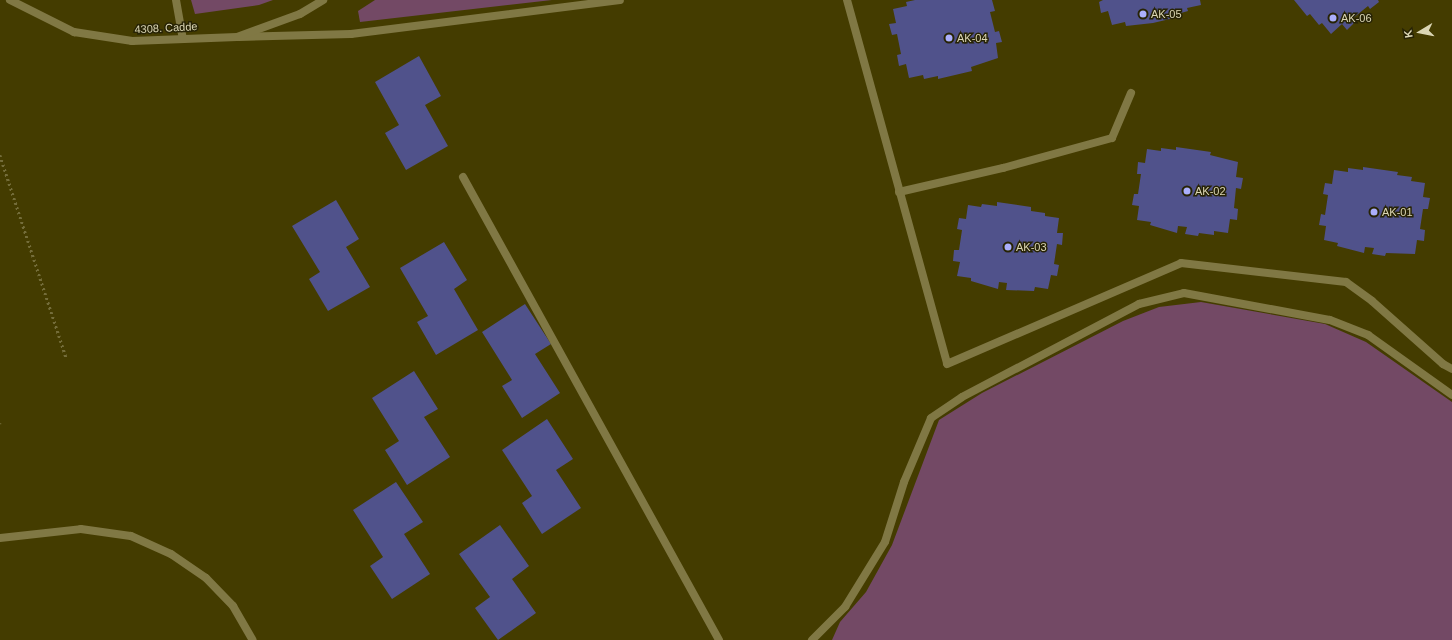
<!DOCTYPE html>
<html>
<head>
<meta charset="utf-8">
<style>
	body { margin:0 }
	#map { position:relative; width:1452px; height:640px; overflow:hidden; background:#443c00; font-family:Helvetica,sans-serif }
	div>[style] { position:absolute }
	[style*='--x'] { left:calc(var(--x)*1px); top:calc(var(--y)*1px); width:calc(var(--w)*1px); rotate:calc(var(--a)*1deg) }
	.green>* { inset:0; background:#734965 }
	.building>* { inset:0; background:#50528b }
	.path>* { height:2.5px; margin-top:-1.25px; transform-origin:0; background:repeating-linear-gradient(90deg,#746d3a 0 2px,transparent 0 5px) }
	.service>* { height:8px; margin:-4px; padding:0 4px; transform-origin:4px; border-radius:4px; background:#807844 }
	.minor>* { height:8px; margin:-4px; padding:0 4px; transform-origin:4px; border-radius:4px; background:#807844 }
	.dots>* { width:11px; height:11px; translate:-50% -50%; box-sizing:border-box; border:2px solid #272305; border-radius:50% }
	span { translate:-50% -50%; white-space:nowrap; text-align:center; line-height:1.15; -webkit-text-stroke:3px #272305; paint-order:stroke }
	.poi-label { font-size:11px; color:#dbd6b4 }
	.left { translate:0 -50%; text-align:left }
	.street-label { font-size:11px; color:#dbd6b4 }
	.north { position:absolute; left:1400px; top:12px; width:40px; height:40px; -webkit-text-stroke:3px #272305; paint-order:stroke; rotate:260deg; font-size:11px; font-weight:700; line-height:16px; text-align:center; color:#dbd6b4 }
	.north::after { content:''; display:block; margin:auto; width:14px; height:18px; background:#dbd6b4; clip-path:polygon(50% 0,100% 100%,50% 72%,0 100%) }
</style>
</head>
<body>
<div id="map">
	<div class="green">
		<i style="clip-path:polygon(191px 0,273px 0,259px 5px,195px 14px)"></i>
		<i style="clip-path:polygon(375px 0,552px 0,360px 22px,358px 11px)"></i>
		<i style="clip-path:polygon(1201px 302px,1325px 324px,1366px 342px,1452px 402px,1452px 640px,832px 640px,840px 622px,866px 592px,892px 545px,939px 420px,982px 393px,1123px 321px,1159px 307px)"></i>
	</div>
	<div class="building">
		<i style="clip-path:polygon(915px 0,992px 0,995px 11px,990px 12px,995px 32px,999px 31px,1002px 42px,996px 43px,998px 58px,971px 67px,972px 71px,938px 79px,938px 76px,924px 79px,923px 75px,909px 78px,906px 64px,899px 66px,897px 55px,901px 54px,897px 34px,892px 35px,889px 24px,896px 23px,893px 9px,907px 6px,906px 2px)"></i>
		<i style="clip-path:polygon(1103px 0,1200px 0,1201px 5px,1187px 8px,1188px 11px,1174px 15px,1174px 18px,1153px 23px,1126px 26px,1125px 22px,1112px 25px,1108px 11px,1101px 13px,1099px 2px)"></i>
		<i style="clip-path:polygon(1294px 0,1378px 0,1379px 2px,1370px 9px,1368px 6px,1352px 19px,1355px 22px,1347px 30px,1342px 24px,1331px 34px,1322px 23px,1319px 25px,1310px 14px,1307px 16px)"></i>
		<i style="clip-path:polygon(419px 56px,441px 96px,425px 105px,448px 146px,406px 170px,385px 133px,399px 125px,375px 82px)"></i>
		<i style="clip-path:polygon(1176px 147px,1211px 152px,1210px 155px,1238px 162px,1236px 177px,1243px 178px,1241px 189px,1236px 188px,1234px 208px,1238px 209px,1237px 220px,1230px 219px,1228px 233px,1214px 231px,1214px 235px,1199px 233px,1198px 236px,1185px 234px,1187px 227px,1178px 226px,1177px 233px,1150px 225px,1151px 222px,1137px 220px,1139px 206px,1132px 205px,1134px 194px,1138px 194px,1141px 174px,1137px 174px,1138px 162px,1145px 163px,1147px 149px,1161px 151px,1161px 148px,1176px 150px)"></i>
		<i style="clip-path:polygon(1363px 167px,1398px 172px,1397px 175px,1412px 177px,1411px 181px,1425px 183px,1423px 197px,1430px 198px,1428px 209px,1423px 209px,1420px 229px,1425px 230px,1424px 241px,1417px 240px,1415px 254px,1386px 253px,1385px 256px,1372px 254px,1374px 248px,1365px 247px,1364px 253px,1337px 246px,1338px 243px,1324px 240px,1326px 226px,1319px 225px,1321px 214px,1325px 215px,1328px 195px,1323px 194px,1325px 183px,1332px 184px,1334px 170px,1348px 172px,1348px 168px,1363px 170px)"></i>
		<i style="clip-path:polygon(336px 200px,359px 239px,346px 247px,370px 287px,328px 311px,309px 279px,320px 272px,292px 226px)"></i>
		<i style="clip-path:polygon(997px 202px,1031px 207px,1031px 211px,1045px 213px,1045px 216px,1059px 218px,1057px 233px,1063px 233px,1062px 245px,1057px 244px,1054px 264px,1059px 265px,1057px 276px,1051px 275px,1048px 289px,1035px 287px,1034px 291px,1006px 290px,1007px 283px,999px 282px,998px 289px,971px 281px,971px 278px,957px 276px,960px 262px,953px 261px,954px 250px,959px 250px,962px 230px,957px 229px,959px 218px,966px 219px,968px 205px,981px 207px,982px 204px,997px 206px)"></i>
		<i style="clip-path:polygon(444px 242px,467px 280px,454px 289px,478px 330px,436px 355px,417px 322px,428px 316px,400px 268px)"></i>
		<i style="clip-path:polygon(525px 304px,551px 344px,535px 354px,560px 393px,522px 418px,502px 386px,512px 380px,482px 332px)"></i>
		<i style="clip-path:polygon(414px 371px,438px 409px,424px 417px,450px 457px,407px 485px,385px 450px,399px 441px,372px 398px)"></i>
		<i style="clip-path:polygon(547px 419px,573px 459px,556px 470px,581px 508px,542px 534px,522px 503px,532px 496px,502px 450px)"></i>
		<i style="clip-path:polygon(396px 482px,423px 522px,404px 534px,430px 574px,392px 599px,370px 566px,383px 557px,353px 510px)"></i>
		<i style="clip-path:polygon(500px 525px,529px 566px,512px 579px,536px 613px,498px 640px,475px 608px,490px 597px,459px 554px)"></i>
	</div>
	<div class="path">
		<i style="--x:0;--y:155;--w:213;--a:71.9"></i>
		<i style="--x:0;--y:423;--w:1;--a:90"></i>
	</div>
	<div class="service">
		<i style="--x:176;--y:0;--w:39;--a:80"></i>
		<i style="--x:847;--y:0;--w:377;--a:74.6"></i>
		<i style="--x:947;--y:364;--w:255;--a:-23.3"></i>
		<i style="--x:1181;--y:263;--w:166;--a:6.6"></i>
		<i style="--x:1346;--y:282;--w:32;--a:36"></i>
		<i style="--x:1372;--y:301;--w:95;--a:41.6"></i>
		<i style="--x:1443;--y:364;--w:10;--a:29"></i>
		<i style="--x:239;--y:37;--w:112;--a:-1.5"></i>
		<i style="--x:351;--y:34;--w:271;--a:-7.2"></i>
		<i style="--x:463;--y:177;--w:529;--a:61.06"></i>
		<i style="--x:899;--y:192;--w:107;--a:-13"></i>
		<i style="--x:1003;--y:168;--w:113;--a:-15.4"></i>
		<i style="--x:1112;--y:138;--w:49;--a:-67.1"></i>
		<i style="--x:0;--y:538;--w:81;--a:-6.3"></i>
		<i style="--x:81;--y:529;--w:50;--a:8"></i>
		<i style="--x:131;--y:536;--w:44;--a:24.2"></i>
		<i style="--x:171;--y:554;--w:42;--a:34.4"></i>
		<i style="--x:206;--y:578;--w:39;--a:46"></i>
		<i style="--x:233;--y:606;--w:39;--a:60"></i>
	</div>
	<div class="minor">
		<i style="--x:10;--y:0;--w:72;--a:26.6"></i>
		<i style="--x:74;--y:32;--w:59;--a:8.8"></i>
		<i style="--x:132;--y:41;--w:105;--a:-2.2"></i>
		<i style="--x:237;--y:37;--w:67;--a:-20.1"></i>
		<i style="--x:300;--y:14;--w:27;--a:-31"></i>
		<i style="--x:812;--y:640;--w:47;--a:-45"></i>
		<i style="--x:845;--y:607;--w:76;--a:-58.4"></i>
		<i style="--x:885;--y:542;--w:63;--a:-72.4"></i>
		<i style="--x:904;--y:482;--w:69;--a:-67.1"></i>
		<i style="--x:931;--y:418;--w:37;--a:-34"></i>
		<i style="--x:962;--y:397;--w:200;--a:-27.7"></i>
		<i style="--x:1139;--y:304;--w:46;--a:-13.7"></i>
		<i style="--x:1184;--y:293;--w:148;--a:10.5"></i>
		<i style="--x:1330;--y:320;--w:41;--a:21.5"></i>
		<i style="--x:1368;--y:335;--w:103;--a:35.5"></i>
	</div>
	<div class="dots">
		<i style="left:1143px;top:14px;background:#abaffb"></i>
		<i style="left:1333px;top:18px;background:#abaffb"></i>
		<i style="left:949px;top:38px;background:#abaffb"></i>
		<i style="left:1187px;top:191px;background:#abaffb"></i>
		<i style="left:1374px;top:212px;background:#abaffb"></i>
		<i style="left:1008px;top:247px;background:#abaffb"></i>
	</div>
	<div class="poi-label">
		<span class="left" style="left:1151px;top:14px">AK-05</span>
		<span class="left" style="left:1341px;top:18px">AK-06</span>
		<span class="left" style="left:957px;top:38px">AK-04</span>
		<span class="left" style="left:1195px;top:191px">AK-02</span>
		<span class="left" style="left:1382px;top:212px">AK-01</span>
		<span class="left" style="left:1016px;top:247px">AK-03</span>
	</div>
	<div class="street-label">
		<span style="left:166px;top:28px;rotate:-3deg">4308. Cadde</span>
	</div>
	<div class="north">K</div>
</div>
</body>
</html>
